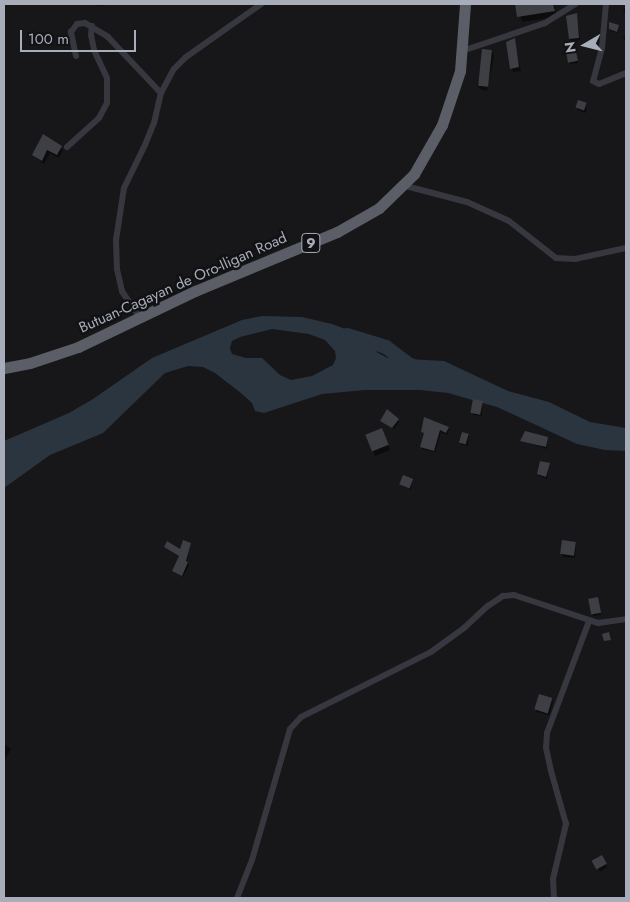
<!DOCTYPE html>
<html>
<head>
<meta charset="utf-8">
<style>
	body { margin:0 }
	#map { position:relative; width:630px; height:902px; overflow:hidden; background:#171719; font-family:Jost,sans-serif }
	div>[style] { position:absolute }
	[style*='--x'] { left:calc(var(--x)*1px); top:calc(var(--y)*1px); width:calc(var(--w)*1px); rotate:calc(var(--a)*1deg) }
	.water>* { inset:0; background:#2b353f }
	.shadow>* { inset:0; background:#0007; transform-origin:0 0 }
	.river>* { height:14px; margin:-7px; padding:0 7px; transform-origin:7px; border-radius:7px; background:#2b353f }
	.building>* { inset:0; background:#3e3f44; transform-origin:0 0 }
	.minor>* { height:6px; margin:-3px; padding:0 3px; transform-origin:3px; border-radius:3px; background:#37383f }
	.trunk>* { height:11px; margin:-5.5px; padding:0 5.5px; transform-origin:5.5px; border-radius:5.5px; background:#5b5e67 }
	span { translate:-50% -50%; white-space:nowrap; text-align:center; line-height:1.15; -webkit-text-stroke:5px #121214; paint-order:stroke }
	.shield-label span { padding:1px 4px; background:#121214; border:1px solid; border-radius:4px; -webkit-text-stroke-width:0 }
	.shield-label { font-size:14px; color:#a8adba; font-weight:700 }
	.street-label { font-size:15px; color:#a8adba }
	.frame { position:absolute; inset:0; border:5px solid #a8adba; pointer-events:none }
	.north { position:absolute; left:560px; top:20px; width:50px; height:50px; -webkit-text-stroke:4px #121214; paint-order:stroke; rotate:262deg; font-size:14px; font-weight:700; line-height:20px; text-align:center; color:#a8adba }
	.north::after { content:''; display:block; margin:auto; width:18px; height:22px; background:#a8adba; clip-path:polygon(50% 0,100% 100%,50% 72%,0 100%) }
	.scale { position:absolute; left:20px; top:30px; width:116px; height:22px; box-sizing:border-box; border:2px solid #a8adba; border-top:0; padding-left:6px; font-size:15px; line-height:18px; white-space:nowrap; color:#a8adba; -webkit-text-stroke:4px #121214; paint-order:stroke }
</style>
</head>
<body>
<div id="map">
	<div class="water">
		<i style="clip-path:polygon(evenodd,262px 316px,302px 317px,332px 324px,353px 332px,378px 353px,388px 358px,444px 361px,508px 391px,549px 402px,590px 422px,626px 428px,626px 451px,605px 450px,577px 444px,497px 407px,448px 393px,420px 390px,365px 390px,322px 394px,264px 413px,255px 411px,252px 403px,241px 393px,215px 373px,203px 367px,188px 366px,165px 373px,103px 433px,50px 455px,4px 488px,4px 441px,69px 413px,93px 399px,152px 358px,242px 320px,262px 316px,272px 329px,309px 334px,325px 340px,335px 351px,336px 358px,333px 365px,312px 376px,291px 380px,280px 375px,262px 358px,246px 358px,232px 354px,230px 348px,232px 341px,240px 337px,272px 329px)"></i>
	</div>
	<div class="shadow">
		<i style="clip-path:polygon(91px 4px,105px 4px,105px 6px,92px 5px)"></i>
		<i style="clip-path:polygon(517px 4px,555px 4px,556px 17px,522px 22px)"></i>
		<i style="clip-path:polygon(626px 6px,626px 15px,623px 11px)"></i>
		<i style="clip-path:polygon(568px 17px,577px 17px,580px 40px,571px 41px,570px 39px)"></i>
		<i style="clip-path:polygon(618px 26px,618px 33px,611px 31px,610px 29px)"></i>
		<i style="clip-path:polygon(626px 34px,626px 42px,623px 37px)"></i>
		<i style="clip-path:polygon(514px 40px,521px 71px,513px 72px,511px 68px)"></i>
		<i style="clip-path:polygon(492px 51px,494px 55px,487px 91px,480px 89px,477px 85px)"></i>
		<i style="clip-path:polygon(576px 52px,578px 63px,570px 64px,567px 53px)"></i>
		<i style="clip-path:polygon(586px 104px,586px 113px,578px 110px,577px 108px)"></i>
		<i style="clip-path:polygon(44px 136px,63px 150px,59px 158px,50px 153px,44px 164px,33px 155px)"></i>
		<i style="clip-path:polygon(482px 402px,482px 416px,474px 415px,472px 413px)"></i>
		<i style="clip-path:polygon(398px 419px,399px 422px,394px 429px,382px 421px)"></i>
		<i style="clip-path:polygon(449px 428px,447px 435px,441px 432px,435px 452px,422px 449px,425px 434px,422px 432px)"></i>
		<i style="clip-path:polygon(384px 434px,390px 450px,375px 456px,366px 436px)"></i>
		<i style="clip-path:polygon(469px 435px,468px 446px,462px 445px,461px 442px)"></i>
		<i style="clip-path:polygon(547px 438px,547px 449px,522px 440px)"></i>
		<i style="clip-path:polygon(549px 464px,547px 479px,539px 476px,538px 474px)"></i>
		<i style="clip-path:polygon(412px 480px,411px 490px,401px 484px)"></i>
		<i style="clip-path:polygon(576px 543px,575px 558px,563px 557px,562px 554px)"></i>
		<i style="clip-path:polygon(190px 544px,187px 562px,189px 565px,183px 577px,174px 571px,180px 557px,165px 547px,181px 551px)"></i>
		<i style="clip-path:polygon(598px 599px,601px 615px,593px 616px,589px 600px)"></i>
		<i style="clip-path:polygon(552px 699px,553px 702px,549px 715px,537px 712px,536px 710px)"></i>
		<i style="clip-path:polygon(4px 744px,11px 749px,4px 762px)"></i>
		<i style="left:601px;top:857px;width:12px;height:8px;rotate:59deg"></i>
	</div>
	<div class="river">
		<i style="--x:347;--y:335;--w:41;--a:17.1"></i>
		<i style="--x:386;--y:347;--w:30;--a:37"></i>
		<i style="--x:410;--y:365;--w:9;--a:18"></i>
	</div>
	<div class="building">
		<i style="clip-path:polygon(515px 4px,553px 4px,555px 11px,517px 17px)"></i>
		<i style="clip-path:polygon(577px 13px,579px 38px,569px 39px,566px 16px)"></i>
		<i style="clip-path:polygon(609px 22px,619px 25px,617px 32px,609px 29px)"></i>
		<i style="clip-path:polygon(515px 38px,519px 67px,510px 69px,506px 42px)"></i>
		<i style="left:482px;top:49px;width:10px;height:37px;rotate:6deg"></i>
		<i style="left:576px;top:51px;width:10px;height:10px;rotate:79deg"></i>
		<i style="left:578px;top:100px;width:9px;height:8px;rotate:18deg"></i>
		<i style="clip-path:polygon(43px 134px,62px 146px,57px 155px,47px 150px,42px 161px,32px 155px)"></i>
		<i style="left:473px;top:399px;width:10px;height:14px;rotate:11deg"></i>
		<i style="clip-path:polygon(387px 409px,399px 419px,392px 428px,380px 421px)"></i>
		<i style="clip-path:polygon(424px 417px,449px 427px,446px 433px,440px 430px,434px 451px,420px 447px,424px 433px,421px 432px)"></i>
		<i style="left:382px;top:428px;width:18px;height:18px;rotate:68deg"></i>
		<i style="clip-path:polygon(525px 431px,548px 437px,546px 447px,520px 441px)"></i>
		<i style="left:462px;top:432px;width:7px;height:11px;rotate:16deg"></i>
		<i style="clip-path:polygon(540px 461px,550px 463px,546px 477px,537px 474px)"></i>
		<i style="left:403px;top:475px;width:11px;height:10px;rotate:22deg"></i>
		<i style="clip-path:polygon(183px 540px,191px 543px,186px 561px,188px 562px,182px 576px,172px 571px,179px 556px,164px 547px,167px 541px,180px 549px)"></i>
		<i style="left:562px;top:540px;width:14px;height:14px;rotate:8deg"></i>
		<i style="left:598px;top:597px;width:16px;height:10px;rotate:79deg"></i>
		<i style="clip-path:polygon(609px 632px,611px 640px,604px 641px,602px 634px)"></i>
		<i style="left:539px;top:694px;width:14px;height:16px;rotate:17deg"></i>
		<i style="left:602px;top:855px;width:10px;height:12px;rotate:61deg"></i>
	</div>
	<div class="minor">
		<i style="--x:606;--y:4;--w:44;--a:95.2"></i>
		<i style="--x:602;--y:48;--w:34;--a:105"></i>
		<i style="--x:593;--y:81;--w:7;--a:27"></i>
		<i style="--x:599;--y:84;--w:29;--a:-22"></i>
		<i style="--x:462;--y:51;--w:88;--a:-18.6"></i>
		<i style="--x:545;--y:23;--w:36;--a:-32"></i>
		<i style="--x:76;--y:56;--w:25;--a:-102"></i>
		<i style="--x:71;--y:32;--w:10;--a:-53"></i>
		<i style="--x:77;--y:24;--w:8;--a:-7"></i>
		<i style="--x:85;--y:23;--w:27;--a:31"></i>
		<i style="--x:108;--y:37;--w:77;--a:46.6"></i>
		<i style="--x:67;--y:147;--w:43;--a:-42.2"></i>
		<i style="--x:99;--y:118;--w:17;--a:-62"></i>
		<i style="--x:107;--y:103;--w:25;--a:-90"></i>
		<i style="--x:107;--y:78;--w:31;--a:-115"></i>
		<i style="--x:94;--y:50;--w:15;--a:-101"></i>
		<i style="--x:91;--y:35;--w:9;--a:-84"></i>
		<i style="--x:402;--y:185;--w:67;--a:14.7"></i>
		<i style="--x:467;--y:202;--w:46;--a:24.3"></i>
		<i style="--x:509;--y:221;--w:60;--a:38.2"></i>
		<i style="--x:556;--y:258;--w:19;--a:3"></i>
		<i style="--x:575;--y:259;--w:52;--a:-12.2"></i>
		<i style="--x:140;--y:318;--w:32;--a:-124"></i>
		<i style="--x:122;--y:291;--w:23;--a:-103"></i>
		<i style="--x:117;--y:269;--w:29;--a:-92"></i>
		<i style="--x:116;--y:240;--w:53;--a:-81.3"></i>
		<i style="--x:124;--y:188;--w:48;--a:-64"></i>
		<i style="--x:145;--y:145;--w:24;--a:-68"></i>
		<i style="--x:154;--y:123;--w:31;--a:-77"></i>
		<i style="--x:161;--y:93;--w:27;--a:-62"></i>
		<i style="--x:174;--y:69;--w:17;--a:-45"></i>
		<i style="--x:186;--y:57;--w:92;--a:-35.2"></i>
		<i style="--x:237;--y:898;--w:41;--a:-68.5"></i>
		<i style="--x:252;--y:860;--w:136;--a:-73.8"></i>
		<i style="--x:290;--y:729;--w:16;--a:-47"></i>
		<i style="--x:301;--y:717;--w:145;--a:-26.6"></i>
		<i style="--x:431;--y:652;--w:41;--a:-36"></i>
		<i style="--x:464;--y:628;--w:33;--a:-43"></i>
		<i style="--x:488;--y:606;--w:18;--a:-34"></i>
		<i style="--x:503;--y:596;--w:11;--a:-5"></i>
		<i style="--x:514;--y:595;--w:89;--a:18.4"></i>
		<i style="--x:598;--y:623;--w:28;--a:-8"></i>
		<i style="--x:554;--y:898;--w:19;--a:-93"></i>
		<i style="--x:553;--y:879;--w:57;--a:-76.7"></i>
		<i style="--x:566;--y:824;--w:55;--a:-105.8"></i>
		<i style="--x:551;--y:771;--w:24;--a:-102"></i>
		<i style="--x:546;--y:748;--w:15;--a:-86"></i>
		<i style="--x:547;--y:733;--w:120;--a:-69.4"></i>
	</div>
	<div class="trunk">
		<i style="--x:4;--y:368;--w:26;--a:-11"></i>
		<i style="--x:30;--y:363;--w:51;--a:-18.4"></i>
		<i style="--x:78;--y:347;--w:130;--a:-25.6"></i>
		<i style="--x:195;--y:291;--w:154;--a:-22.6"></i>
		<i style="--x:337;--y:232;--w:48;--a:-29.7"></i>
		<i style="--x:379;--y:208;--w:49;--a:-44.2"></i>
		<i style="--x:414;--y:174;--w:56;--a:-60.3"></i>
		<i style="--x:442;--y:125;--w:57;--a:-71.6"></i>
		<i style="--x:460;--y:71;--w:67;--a:-85.7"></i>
	</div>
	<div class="shield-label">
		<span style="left:311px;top:243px">9</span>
	</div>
	<div class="street-label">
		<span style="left:183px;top:283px;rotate:-24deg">Butuan-Cagayan de Oro-Iligan Road</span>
	</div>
	<div class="frame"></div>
	<div class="north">N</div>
	<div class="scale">100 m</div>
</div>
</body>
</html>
